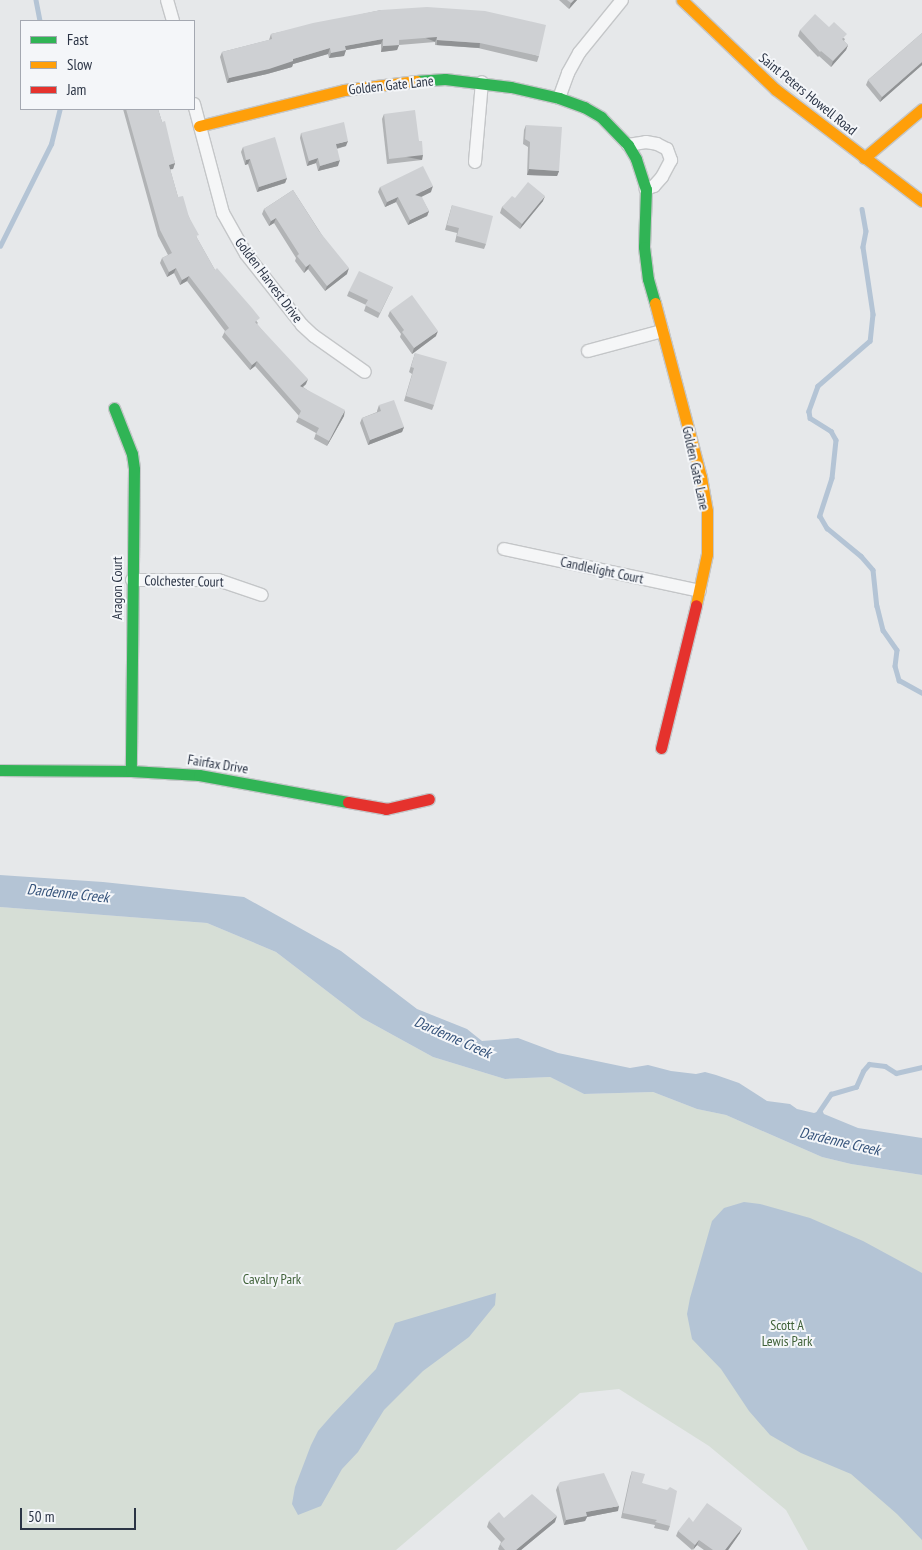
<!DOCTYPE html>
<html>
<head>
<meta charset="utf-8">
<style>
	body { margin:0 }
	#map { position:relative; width:922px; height:1550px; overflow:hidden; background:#e6e8ea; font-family:"PT Sans Narrow",sans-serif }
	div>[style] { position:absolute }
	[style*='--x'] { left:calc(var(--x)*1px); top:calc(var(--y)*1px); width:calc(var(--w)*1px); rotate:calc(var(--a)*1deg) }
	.green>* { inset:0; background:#d6ded6 }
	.water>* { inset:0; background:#b4c4d5 }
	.stream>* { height:4.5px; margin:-2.25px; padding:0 2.25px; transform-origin:2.25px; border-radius:2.25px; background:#b4c4d5 }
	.roads { filter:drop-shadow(1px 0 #c4c6c8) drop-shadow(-1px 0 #c4c6c8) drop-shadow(0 1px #c4c6c8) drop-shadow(0 -1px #c4c6c8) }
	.street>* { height:12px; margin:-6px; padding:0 6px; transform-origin:6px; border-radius:6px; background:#f5f6f7 }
	.fast>* { height:11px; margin:-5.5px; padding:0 5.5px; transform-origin:5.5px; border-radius:5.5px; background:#30b455 }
	.slow>* { height:11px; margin:-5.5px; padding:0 5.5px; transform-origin:5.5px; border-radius:5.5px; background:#ff9f0a }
	.jam>* { height:11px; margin:-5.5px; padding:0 5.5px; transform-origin:5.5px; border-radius:5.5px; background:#e5322d }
	.wall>* { inset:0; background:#b1b3b5 }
	.shaded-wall>* { inset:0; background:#909294; transform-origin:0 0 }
	.building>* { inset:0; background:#ced0d3 }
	span { translate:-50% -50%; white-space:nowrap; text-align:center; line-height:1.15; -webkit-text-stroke:4px #f4f6f9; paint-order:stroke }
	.street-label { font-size:14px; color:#2b3445 }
	.park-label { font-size:14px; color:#3f6138 }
	.water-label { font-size:15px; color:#34527a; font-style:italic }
	.legend { position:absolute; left:20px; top:20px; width:175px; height:90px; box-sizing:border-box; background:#f4f6f9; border:1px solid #a4a8b1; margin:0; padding:6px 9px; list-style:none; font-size:15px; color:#2b3445 }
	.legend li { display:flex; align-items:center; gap:10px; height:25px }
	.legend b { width:25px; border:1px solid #a4a8b1 }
	.scale { position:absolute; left:20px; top:1508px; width:116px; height:22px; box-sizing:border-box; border:2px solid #2b3445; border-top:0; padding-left:6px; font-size:15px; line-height:18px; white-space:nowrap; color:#2b3445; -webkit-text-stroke:4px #f4f6f9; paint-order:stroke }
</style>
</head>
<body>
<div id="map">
	<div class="green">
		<i style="clip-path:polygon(0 907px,207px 923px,276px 952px,362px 1018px,433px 1057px,505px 1079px,550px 1077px,584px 1094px,653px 1092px,697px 1109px,726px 1115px,822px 1157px,851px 1164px,922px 1175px,922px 1550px,808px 1550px,786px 1510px,709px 1446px,619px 1389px,580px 1393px,396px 1550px,0 1550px)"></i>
	</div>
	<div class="water">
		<i style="clip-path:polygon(0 875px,103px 882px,244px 897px,341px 951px,417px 1009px,467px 1029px,482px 1041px,518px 1038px,558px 1053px,630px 1068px,648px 1065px,671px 1071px,696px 1074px,705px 1072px,716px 1075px,739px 1083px,767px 1101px,790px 1104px,797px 1109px,814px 1113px,822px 1110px,824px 1114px,858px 1128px,922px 1138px,922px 1175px,851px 1164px,822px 1157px,726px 1115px,697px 1109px,653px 1092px,584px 1094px,550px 1077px,505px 1079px,433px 1057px,362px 1018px,276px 952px,207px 923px,0 907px)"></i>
		<i style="clip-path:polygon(744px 1202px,760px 1204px,810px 1218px,863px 1241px,922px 1273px,922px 1540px,897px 1514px,851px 1474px,801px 1453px,770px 1435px,749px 1411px,721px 1369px,692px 1339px,687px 1314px,690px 1298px,712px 1221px,724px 1208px)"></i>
		<i style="clip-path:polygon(496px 1293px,495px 1305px,469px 1337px,423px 1371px,384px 1410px,358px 1452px,342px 1469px,321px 1506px,298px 1515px,292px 1504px,295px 1487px,311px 1445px,318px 1431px,332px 1415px,376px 1369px,395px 1323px)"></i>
	</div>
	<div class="stream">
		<i style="--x:36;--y:0;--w:21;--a:79"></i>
		<i style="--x:862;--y:209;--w:22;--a:80"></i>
		<i style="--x:866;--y:231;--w:16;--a:101"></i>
		<i style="--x:863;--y:247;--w:68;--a:81.5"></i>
		<i style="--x:873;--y:314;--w:27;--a:96"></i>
		<i style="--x:870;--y:341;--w:69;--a:139.1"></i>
		<i style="--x:818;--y:386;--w:27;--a:110"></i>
		<i style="--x:809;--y:411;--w:7;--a:82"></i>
		<i style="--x:810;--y:418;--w:25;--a:32"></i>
		<i style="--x:831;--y:431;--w:10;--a:61"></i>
		<i style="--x:836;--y:440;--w:38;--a:96"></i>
		<i style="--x:832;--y:478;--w:40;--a:108"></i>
		<i style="--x:820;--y:516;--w:14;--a:60"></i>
		<i style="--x:827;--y:528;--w:44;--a:39.5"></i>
		<i style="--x:861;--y:556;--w:18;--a:49"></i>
		<i style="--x:873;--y:570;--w:36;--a:84"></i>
		<i style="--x:877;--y:606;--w:25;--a:76"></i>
		<i style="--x:883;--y:630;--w:24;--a:55"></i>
		<i style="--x:897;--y:650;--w:16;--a:97"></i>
		<i style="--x:895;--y:666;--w:15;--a:74"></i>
		<i style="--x:899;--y:680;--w:26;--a:29"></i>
		<i style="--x:0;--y:246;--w:114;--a:-63.4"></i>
		<i style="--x:51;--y:144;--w:36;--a:-76"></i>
		<i style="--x:818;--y:1113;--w:23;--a:-56"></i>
		<i style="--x:831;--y:1094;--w:26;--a:-16"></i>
		<i style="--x:856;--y:1087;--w:17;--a:-66"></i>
		<i style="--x:863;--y:1071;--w:9;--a:-49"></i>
		<i style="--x:869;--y:1064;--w:16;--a:7"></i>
		<i style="--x:885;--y:1066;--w:13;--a:32"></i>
		<i style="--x:896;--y:1073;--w:27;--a:-13"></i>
	</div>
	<div class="roads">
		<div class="street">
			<i style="--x:167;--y:0;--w:22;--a:74"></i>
			<i style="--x:559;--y:98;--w:27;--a:-70"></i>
			<i style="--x:568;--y:73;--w:23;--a:-61"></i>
			<i style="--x:579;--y:53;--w:68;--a:-50.9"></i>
			<i style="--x:194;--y:104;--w:113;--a:75.1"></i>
			<i style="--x:223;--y:213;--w:47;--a:60.7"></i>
			<i style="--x:246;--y:254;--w:90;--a:51.7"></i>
			<i style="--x:302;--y:325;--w:16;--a:43"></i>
			<i style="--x:314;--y:336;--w:62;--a:35.2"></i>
			<i style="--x:628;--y:145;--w:18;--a:-9"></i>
			<i style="--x:646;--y:142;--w:11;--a:10"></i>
			<i style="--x:657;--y:144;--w:11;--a:27"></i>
			<i style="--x:667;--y:149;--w:12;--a:70"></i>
			<i style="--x:671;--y:160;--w:19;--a:118"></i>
			<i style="--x:662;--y:177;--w:12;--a:132"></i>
			<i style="--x:654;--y:186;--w:9;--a:159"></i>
			<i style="--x:475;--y:162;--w:80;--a:-85"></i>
			<i style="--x:588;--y:351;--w:77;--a:-15.1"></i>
			<i style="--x:504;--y:549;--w:200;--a:12.1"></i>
			<i style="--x:132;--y:580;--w:86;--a:0"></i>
			<i style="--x:218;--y:580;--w:46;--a:18.8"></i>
		</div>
		<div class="fast">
			<i style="--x:416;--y:81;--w:29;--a:-4"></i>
			<i style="--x:445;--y:79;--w:66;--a:6.9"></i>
			<i style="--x:511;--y:87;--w:49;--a:12.9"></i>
			<i style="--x:559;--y:98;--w:27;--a:20"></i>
			<i style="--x:584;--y:107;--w:20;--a:30"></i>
			<i style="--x:601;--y:117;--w:39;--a:46"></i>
			<i style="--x:628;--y:145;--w:16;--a:60"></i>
			<i style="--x:636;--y:159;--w:32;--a:72"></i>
			<i style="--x:646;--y:189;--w:58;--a:92"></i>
			<i style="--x:644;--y:247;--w:32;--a:83"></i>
			<i style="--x:648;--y:279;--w:25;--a:74"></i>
			<i style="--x:114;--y:408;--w:49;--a:68.6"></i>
			<i style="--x:132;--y:454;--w:15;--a:82"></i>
			<i style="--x:134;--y:469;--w:302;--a:90.6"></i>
			<i style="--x:0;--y:770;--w:131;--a:0.4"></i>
			<i style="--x:131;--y:771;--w:68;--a:3.4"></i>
			<i style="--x:199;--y:775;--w:151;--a:10.3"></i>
		</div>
		<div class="slow">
			<i style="--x:682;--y:0;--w:129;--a:43.7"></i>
			<i style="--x:775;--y:89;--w:185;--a:37.3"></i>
			<i style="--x:199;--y:126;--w:149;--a:-13.9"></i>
			<i style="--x:344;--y:90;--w:73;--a:-7.1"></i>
			<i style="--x:864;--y:158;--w:76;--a:-40.2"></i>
			<i style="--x:655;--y:303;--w:180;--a:75.2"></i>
			<i style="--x:701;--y:477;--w:35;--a:80"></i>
			<i style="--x:707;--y:511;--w:43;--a:90"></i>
			<i style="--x:707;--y:554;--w:52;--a:102.2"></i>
		</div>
		<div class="jam">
			<i style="--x:661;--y:748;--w:147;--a:-76.2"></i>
			<i style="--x:348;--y:802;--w:39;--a:10"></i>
			<i style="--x:386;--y:809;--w:44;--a:-13.1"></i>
		</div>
	</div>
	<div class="wall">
		<i style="clip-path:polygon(559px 0,577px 0,569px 9px)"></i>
		<i style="clip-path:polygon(381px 10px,539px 56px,537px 62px,478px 48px,435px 45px,435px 42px,399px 45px,397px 50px,381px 52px,381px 44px,346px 50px,344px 56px,329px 58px,328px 54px,293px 64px,292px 67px,267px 74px,227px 83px,220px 57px,222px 52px,269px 40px,271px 34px)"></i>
		<i style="clip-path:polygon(829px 27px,845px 39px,844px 41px,848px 45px,846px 50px,831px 67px,819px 56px,818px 57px,798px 36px,800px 30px)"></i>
		<i style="clip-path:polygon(922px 33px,922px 65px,880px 102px,866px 85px,868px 80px)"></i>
		<i style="clip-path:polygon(123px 109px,158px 109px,175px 163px,173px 169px,170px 169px,178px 197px,189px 217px,197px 238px,215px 270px,258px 323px,257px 324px,306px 384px,303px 387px,344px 416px,327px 446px,314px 439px,316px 433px,296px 422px,299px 416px,255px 366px,250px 370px,222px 337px,225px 331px,187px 281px,180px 285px,174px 273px,167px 277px,160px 263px,162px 258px,168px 255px,158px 236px)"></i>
		<i style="clip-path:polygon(384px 114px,419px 141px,422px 160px,387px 164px,382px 119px)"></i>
		<i style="clip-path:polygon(526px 125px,559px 171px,557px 176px,527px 175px,528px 147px,523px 144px,524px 130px)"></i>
		<i style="clip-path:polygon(301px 133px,346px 146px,337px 149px,338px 166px,318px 171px,316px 163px,307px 166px,300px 138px)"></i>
		<i style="clip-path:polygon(243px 147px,287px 178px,285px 183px,257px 192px,248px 164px,245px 165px,241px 152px)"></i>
		<i style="clip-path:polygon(380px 187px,431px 192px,421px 197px,429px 211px,427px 216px,408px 225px,396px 202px,385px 207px,378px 192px)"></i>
		<i style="clip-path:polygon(293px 190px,347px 274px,325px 291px,308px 269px,304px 273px,295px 261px,296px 258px,274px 223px,269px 226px,262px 214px,264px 209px)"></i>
		<i style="clip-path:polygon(515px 198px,543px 201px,520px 229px,500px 213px,502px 207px)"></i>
		<i style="clip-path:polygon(452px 205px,486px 244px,484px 249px,455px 242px,457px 233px,445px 230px)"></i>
		<i style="clip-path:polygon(393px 287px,378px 318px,364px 311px,366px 305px,347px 296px,349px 291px)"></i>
		<i style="clip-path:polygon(390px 311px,436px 336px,412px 354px,400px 337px,401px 334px,388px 316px)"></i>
		<i style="clip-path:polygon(415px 353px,434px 405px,432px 410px,404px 401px,412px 374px,409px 372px)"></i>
		<i style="clip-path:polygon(379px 405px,404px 427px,402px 432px,368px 445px,360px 423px,362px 418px,377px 412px,377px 411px)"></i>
		<i style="clip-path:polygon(632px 1471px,642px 1483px,670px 1526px,668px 1531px,654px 1528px,655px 1525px,621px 1518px,630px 1477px)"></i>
		<i style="clip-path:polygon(558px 1485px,618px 1511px,587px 1517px,585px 1521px,564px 1525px,556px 1490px)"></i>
		<i style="clip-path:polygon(504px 1518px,555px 1522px,521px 1550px,499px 1550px,498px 1549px,501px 1542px,487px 1527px,489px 1521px)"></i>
		<i style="clip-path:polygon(693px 1522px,740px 1533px,728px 1550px,704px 1550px,697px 1545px,692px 1550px,676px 1536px,678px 1531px)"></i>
	</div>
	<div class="shaded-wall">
		<i style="clip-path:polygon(574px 0,577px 0,569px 9px,571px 3px)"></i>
		<i style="left:437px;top:37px;width:5px;height:38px;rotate:112deg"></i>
		<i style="clip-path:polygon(383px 39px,381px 44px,346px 50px,344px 56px,329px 58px,331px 53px,345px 46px)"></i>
		<i style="left:437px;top:40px;width:43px;height:5px;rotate:4deg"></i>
		<i style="clip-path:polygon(399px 45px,397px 50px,381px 52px,383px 46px)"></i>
		<i style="clip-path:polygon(848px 45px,846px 50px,831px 67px,833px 61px)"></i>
		<i style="clip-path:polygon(330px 48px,328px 54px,293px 64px,292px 67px,267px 74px,227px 83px,229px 78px)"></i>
		<i style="clip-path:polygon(922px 62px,922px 65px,880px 102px,882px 97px)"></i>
		<i style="clip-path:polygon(348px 141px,346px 146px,334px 149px,336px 144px)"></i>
		<i style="left:423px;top:155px;width:5px;height:34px;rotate:101deg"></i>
		<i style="clip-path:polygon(318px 158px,316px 163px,307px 166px,309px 161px)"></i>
		<i style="clip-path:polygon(250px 159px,248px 164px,245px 165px,246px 160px)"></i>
		<i style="clip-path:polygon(340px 160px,338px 166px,318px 171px,320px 166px)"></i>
		<i style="clip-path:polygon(175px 163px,173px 169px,167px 170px,169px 165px)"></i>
		<i style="clip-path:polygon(529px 169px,559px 171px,557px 176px,527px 175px)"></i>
		<i style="clip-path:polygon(287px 178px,285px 183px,257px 192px,259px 187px)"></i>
		<i style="clip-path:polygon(433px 186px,431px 192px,413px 201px,415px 195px)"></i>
		<i style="clip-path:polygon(545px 196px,543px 201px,520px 229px,522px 224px)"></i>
		<i style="clip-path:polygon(398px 197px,396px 202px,385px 207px,387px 202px)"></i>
		<i style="clip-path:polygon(429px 211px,427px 216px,408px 225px,410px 220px)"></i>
		<i style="clip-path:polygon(276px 218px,274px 223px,269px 226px,271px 221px)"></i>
		<i style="clip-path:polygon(310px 264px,308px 269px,304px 273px,306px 267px)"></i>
		<i style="clip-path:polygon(176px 268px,174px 273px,167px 277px,169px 272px)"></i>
		<i style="clip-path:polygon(349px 268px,347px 274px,325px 291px,327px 286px)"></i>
		<i style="clip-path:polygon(189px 276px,187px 281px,180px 285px,182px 280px)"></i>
		<i style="clip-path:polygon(438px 331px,436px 336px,412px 354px,414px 348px)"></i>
		<i style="clip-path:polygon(257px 361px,255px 366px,250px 370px,252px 365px)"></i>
		<i style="clip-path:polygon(308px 379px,306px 384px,298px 391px,300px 386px)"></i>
		<i style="clip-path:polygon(345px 410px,344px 416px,327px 446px,329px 441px)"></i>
		<i style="clip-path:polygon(404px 427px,402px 432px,368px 445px,370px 440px)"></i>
		<i style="clip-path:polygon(619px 1506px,618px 1511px,587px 1517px,585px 1521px,564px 1525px,566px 1520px,586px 1512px)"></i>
		<i style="clip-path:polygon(557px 1516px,555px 1522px,521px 1550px,516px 1550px)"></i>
		<i style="clip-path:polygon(742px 1528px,740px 1533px,728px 1550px,725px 1550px)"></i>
		<i style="clip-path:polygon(699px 1540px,697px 1545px,693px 1550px,695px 1545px)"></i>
	</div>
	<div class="building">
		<i style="clip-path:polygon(567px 0,574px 0,571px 3px)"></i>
		<i style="clip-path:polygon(427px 7px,485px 11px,546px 25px,539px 56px,480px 43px,437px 40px,437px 37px,399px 40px,399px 45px,383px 46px,383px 39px,345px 46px,346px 50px,331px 53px,330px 48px,293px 59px,293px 61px,269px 69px,229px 78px,222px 52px,272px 39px,271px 34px,313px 23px,381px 10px)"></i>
		<i style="clip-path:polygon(815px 14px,829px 27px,834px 22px,847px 34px,842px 39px,848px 45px,833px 61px,821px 51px,820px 52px,800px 30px)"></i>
		<i style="clip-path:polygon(922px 33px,922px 62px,882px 97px,868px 80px)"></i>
		<i style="clip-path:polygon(126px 109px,158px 109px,162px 122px,165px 121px,175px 163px,169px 165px,178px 197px,183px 196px,189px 217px,199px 235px,196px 236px,215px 270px,217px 268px,252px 308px,260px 318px,255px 322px,308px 379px,300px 386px,345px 410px,329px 441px,316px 434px,319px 428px,298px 417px,301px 411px,257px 361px,252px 365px,224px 332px,229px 328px,189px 276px,182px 280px,176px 268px,169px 272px,162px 258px,172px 253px,160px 230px)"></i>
		<i style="clip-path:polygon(415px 110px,419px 141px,422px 141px,423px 155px,389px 159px,384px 114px)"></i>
		<i style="clip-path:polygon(344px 122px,348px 141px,336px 144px,340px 160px,320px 166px,318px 158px,309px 161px,301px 133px)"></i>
		<i style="clip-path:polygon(526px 125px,562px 127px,559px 171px,529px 169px,530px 142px,525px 139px)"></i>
		<i style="clip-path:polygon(275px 137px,287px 178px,259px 187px,250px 159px,246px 160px,243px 147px)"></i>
		<i style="clip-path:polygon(423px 166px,433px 186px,415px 195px,422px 197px,429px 211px,410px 220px,398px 197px,387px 202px,380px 187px)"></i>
		<i style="clip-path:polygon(528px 182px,545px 196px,522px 224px,502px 207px,512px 196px,515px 198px)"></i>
		<i style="clip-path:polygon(293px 190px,319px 231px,349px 268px,327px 286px,310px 264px,306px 267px,297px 256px,299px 254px,276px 218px,271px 221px,264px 209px)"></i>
		<i style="clip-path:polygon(452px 205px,493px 216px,486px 244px,457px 236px,459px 228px,447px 225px)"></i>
		<i style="clip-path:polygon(359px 271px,393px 287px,380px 313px,365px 305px,368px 300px,349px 291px)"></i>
		<i style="clip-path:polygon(412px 295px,438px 331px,414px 348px,402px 332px,404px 330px,390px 311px)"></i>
		<i style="clip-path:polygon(415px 353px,447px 362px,434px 405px,406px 396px,414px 368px,411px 367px)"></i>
		<i style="clip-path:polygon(394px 400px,404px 427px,370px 440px,362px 418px,381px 411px,379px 405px)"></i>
		<i style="clip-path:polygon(632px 1471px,645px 1474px,642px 1483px,667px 1490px,670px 1487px,677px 1491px,670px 1526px,655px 1522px,657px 1520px,623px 1513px)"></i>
		<i style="clip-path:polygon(604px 1473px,619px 1506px,586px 1512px,587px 1516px,566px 1520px,558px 1485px,560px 1482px)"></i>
		<i style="clip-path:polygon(532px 1494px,557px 1516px,516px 1550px,505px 1550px,500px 1544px,505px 1539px,489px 1521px,499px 1512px,504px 1518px)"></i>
		<i style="clip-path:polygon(707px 1503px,742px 1528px,725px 1550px,713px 1550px,699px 1540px,695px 1545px,678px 1531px,689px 1517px,693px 1522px)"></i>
	</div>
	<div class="street-label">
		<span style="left:391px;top:85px;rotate:-6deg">Golden Gate Lane</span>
		<span style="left:808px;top:94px;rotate:39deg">Saint Peters Howell Road</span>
		<span style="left:269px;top:280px;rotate:53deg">Golden Harvest Drive</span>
		<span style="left:696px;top:468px;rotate:78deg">Golden Gate Lane</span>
		<span style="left:602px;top:570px;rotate:12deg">Candlelight Court</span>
		<span style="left:184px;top:581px;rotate:1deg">Colchester Court</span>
		<span style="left:117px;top:588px;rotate:-90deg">Aragon Court</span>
		<span style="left:218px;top:764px;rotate:9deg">Fairfax Drive</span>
	</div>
	<div class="park-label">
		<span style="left:272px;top:1279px">Cavalry Park</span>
		<span style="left:787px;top:1333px">Scott A<br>Lewis Park</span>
	</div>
	<div class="water-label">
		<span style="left:68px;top:893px;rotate:6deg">Dardenne Creek</span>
		<span style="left:453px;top:1037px;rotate:24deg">Dardenne Creek</span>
		<span style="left:840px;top:1141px;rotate:13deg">Dardenne Creek</span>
	</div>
	<ul class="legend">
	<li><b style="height:6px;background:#30b455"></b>Fast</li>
	<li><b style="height:6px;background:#ff9f0a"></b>Slow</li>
	<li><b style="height:6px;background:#e5322d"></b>Jam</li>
	</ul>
	<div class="scale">50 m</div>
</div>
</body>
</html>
